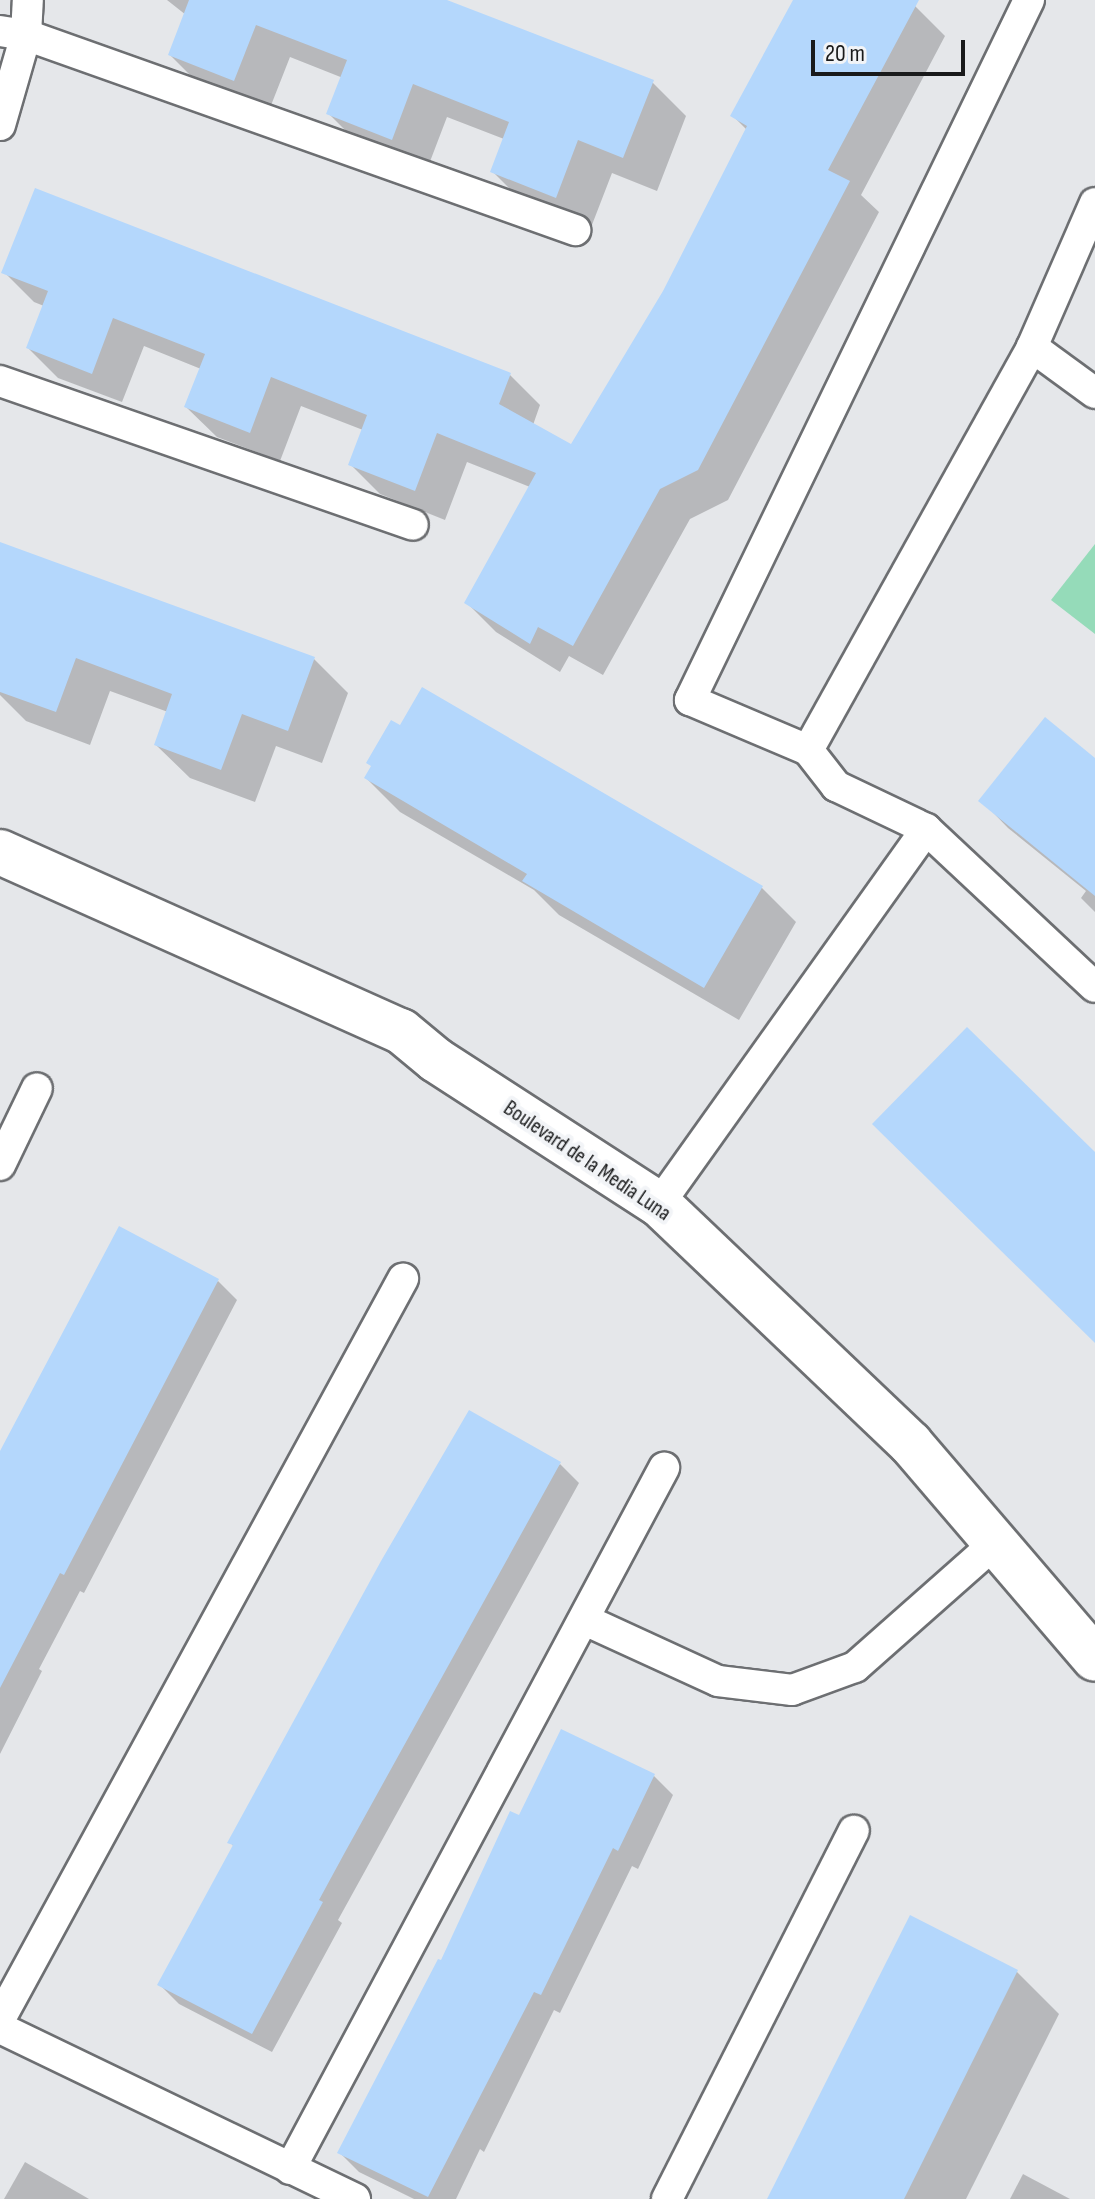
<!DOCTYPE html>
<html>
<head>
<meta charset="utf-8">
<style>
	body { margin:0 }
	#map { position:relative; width:1095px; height:2199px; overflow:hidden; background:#e5e7ea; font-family:"Sofia Sans Condensed",sans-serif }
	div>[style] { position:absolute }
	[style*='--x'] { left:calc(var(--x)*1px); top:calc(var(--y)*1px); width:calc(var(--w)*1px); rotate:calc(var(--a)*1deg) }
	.green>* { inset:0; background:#95dbb9 }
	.shadow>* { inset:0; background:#0003 }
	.building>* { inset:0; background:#b4d7fc }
	.roads { filter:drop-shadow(2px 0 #6d6f72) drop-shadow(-2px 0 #6d6f72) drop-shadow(0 2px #6d6f72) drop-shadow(0 -2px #6d6f72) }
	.service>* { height:30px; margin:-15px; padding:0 15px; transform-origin:15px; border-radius:15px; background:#fff }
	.tertiary>* { height:44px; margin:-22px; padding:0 22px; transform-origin:22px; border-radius:22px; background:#fff }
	span { translate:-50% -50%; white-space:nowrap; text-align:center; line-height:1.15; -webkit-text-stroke:8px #f2f4f7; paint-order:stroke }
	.street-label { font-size:22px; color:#191a1b }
	.scale { position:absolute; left:811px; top:40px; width:154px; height:36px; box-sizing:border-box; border:4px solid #191a1b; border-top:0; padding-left:10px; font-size:24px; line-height:28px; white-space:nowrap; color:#191a1b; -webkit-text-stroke:6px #f2f4f7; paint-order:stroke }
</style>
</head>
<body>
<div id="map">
	<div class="green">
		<i style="clip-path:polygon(1095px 544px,1095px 634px,1051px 600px)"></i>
	</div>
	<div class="shadow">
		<i style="clip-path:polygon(167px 0,441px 0,652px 82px,686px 116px,657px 191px,612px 173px,590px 230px,526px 205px,492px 171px,504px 139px,447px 117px,426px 172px,363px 148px,329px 114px,343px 78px,290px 57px,268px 113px,204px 89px,170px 55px,186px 15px)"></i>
		<i style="clip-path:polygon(795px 0,904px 0,915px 6px,945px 36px,861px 195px,879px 212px,728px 500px,690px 519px,603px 675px,569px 656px,560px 672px,496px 632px,466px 602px,530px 487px,467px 462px,445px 520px,380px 494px,350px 464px,363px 430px,301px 406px,280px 461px,217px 437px,186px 407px,201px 369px,144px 346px,122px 402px,58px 378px,28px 348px,44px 306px,34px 302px,4px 272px,510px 375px,540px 405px,533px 425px,571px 447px,664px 292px,747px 130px,733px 116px)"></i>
		<i style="clip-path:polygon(0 544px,314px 659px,348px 693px,322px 763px,276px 746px,255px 802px,190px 778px,156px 745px,168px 712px,110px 691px,90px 745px,26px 721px,0 695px)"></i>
		<i style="clip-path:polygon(1095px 760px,1095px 912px,1081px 898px,1086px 891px,1008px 828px,981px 800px)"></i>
		<i style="clip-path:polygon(366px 778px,762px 888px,796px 922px,739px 1020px,559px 915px,534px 890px,400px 812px)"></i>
		<i style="clip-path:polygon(218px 1281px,237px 1300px,84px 1593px,80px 1591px,39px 1669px,42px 1671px,0 1754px,0 1458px)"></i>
		<i style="clip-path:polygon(560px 1464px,579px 1483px,338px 1920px,342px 1923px,272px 2052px,179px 2004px,160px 1985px,234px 1847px,230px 1842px)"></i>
		<i style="clip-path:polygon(654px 1776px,673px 1795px,638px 1869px,632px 1866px,560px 2013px,554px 2010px,484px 2152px,480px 2149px,456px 2199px,414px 2199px,359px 2172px,340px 2153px,520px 1817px)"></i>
		<i style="clip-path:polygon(910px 1918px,1017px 1972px,1059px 2014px,966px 2199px,769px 2199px)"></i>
		<i style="clip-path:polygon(25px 2162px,89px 2199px,4px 2199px)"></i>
		<i style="clip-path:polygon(1023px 2174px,1070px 2199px,1010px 2199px)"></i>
	</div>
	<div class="building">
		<i style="clip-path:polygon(189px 0,447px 0,654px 80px,623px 158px,578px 140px,556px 198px,490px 172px,509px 122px,413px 84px,392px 140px,326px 114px,347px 60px,256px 25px,234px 81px,168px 55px)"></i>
		<i style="clip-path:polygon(793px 0,919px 0,828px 170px,850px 181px,698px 470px,660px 489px,573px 646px,538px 627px,530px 644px,464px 603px,536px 473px,437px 433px,415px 491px,348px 465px,367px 415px,271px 377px,250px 433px,184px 407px,205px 354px,113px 318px,92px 374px,26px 348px,48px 291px,1px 273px,35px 188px,511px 373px,499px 404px,571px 444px,663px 291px,747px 126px,730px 116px)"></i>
		<i style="clip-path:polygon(0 542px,315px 657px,288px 731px,242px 714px,221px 770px,154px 745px,172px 694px,76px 658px,56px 712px,0 692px)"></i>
		<i style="clip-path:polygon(422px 687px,763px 886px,704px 988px,522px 881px,527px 874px,364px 778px,371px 766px,366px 763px,391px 720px,400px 725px)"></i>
		<i style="clip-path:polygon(1045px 717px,1095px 758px,1095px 896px,978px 801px)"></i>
		<i style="clip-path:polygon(967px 1027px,1095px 1152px,1095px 1343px,872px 1124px)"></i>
		<i style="clip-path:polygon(119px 1226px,219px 1279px,64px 1575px,60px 1573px,0 1688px,0 1451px)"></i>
		<i style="clip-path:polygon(469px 1410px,561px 1462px,344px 1854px,319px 1900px,323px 1902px,252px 2034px,157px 1985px,233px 1845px,227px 1843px,381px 1561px)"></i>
		<i style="clip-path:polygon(561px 1729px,655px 1774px,618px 1851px,613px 1848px,541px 1995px,534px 1992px,428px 2197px,337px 2153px,438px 1959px,441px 1960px,510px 1811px,519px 1815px)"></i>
		<i style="clip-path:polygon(910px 1915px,1018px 1970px,904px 2199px,767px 2199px)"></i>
	</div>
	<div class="roads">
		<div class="service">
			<i style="--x:1029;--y:0;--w:778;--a:115.84"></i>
			<i style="--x:690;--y:700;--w:128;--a:23"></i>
			<i style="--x:808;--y:750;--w:46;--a:52.1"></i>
			<i style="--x:836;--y:786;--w:100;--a:25.5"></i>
			<i style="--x:926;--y:829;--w:231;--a:43.1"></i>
			<i style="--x:0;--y:31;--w:26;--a:9"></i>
			<i style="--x:26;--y:35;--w:583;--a:19.55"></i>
			<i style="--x:0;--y:125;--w:94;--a:-73.9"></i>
			<i style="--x:26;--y:35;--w:35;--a:-87"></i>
			<i style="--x:1032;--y:347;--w:78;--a:36.1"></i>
			<i style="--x:0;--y:381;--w:437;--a:19.2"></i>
			<i style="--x:808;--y:750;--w:461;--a:-60.9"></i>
			<i style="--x:1032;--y:347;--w:157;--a:-66.4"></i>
			<i style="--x:0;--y:1165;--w:85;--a:-64.3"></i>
			<i style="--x:659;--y:1204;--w:460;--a:-54.5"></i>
			<i style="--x:585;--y:1620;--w:146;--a:24.6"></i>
			<i style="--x:718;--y:1681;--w:75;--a:6.9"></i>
			<i style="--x:792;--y:1690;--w:67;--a:-20.1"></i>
			<i style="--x:855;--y:1667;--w:187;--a:-41.5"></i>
			<i style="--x:0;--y:2019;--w:843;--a:-61.43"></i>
			<i style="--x:0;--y:2028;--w:394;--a:25.7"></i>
			<i style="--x:290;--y:2169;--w:795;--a:-61.92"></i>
			<i style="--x:667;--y:2199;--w:413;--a:-63.1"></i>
		</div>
		<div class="tertiary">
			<i style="--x:0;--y:852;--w:439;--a:24.1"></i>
			<i style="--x:401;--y:1031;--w:45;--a:39.6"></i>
			<i style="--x:436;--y:1060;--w:265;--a:32.9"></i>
			<i style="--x:659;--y:1204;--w:347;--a:43.6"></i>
			<i style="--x:910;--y:1443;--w:284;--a:49.4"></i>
		</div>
	</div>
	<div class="street-label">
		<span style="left:587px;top:1161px;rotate:34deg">Boulevard de la Media Luna</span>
	</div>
	<div class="scale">20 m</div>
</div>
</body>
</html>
